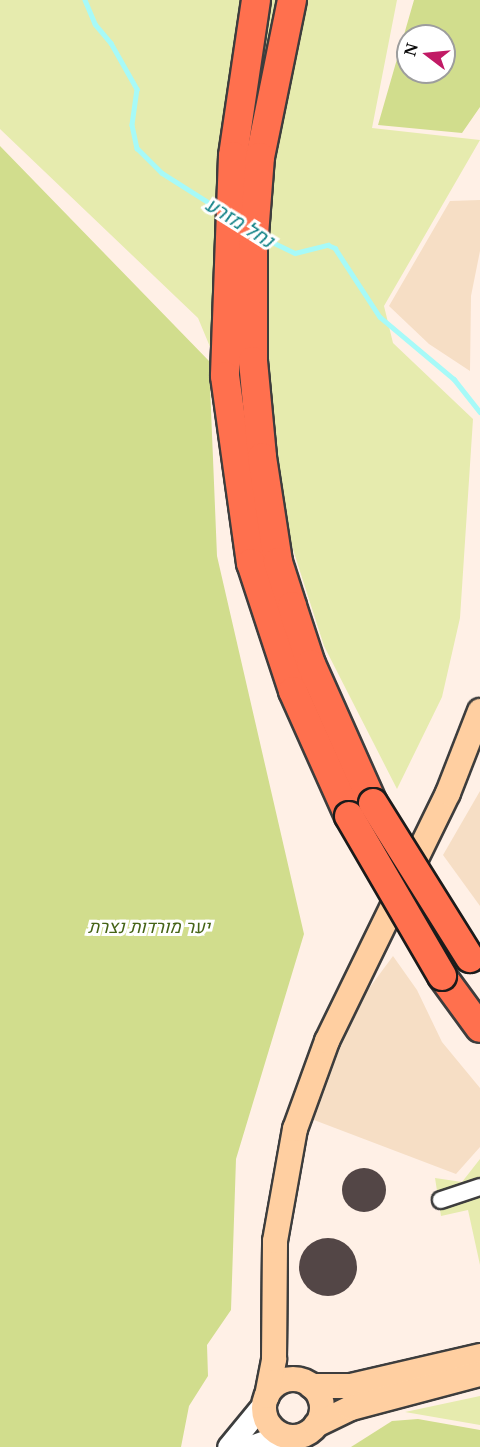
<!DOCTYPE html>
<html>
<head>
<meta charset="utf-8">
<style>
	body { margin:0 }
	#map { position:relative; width:480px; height:1447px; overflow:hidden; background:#fff0e6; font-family:"Noto Serif",Heebo,serif }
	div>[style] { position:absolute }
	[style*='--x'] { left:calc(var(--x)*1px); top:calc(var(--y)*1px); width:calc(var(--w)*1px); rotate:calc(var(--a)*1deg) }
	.farmland>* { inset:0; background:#f6dec5 }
	.green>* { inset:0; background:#e6ebae }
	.forest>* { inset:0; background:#d1dd8d }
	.stream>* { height:4.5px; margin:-2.25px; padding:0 2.25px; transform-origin:2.25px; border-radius:2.25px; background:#a7faf8 }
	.building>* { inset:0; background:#534646 }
	.round { border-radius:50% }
	.roads { filter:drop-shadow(2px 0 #3d3d3d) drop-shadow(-2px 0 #3d3d3d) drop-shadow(0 2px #3d3d3d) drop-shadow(0 -2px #3d3d3d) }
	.minor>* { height:16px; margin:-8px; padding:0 8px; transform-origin:8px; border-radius:8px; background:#fff }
	.tertiary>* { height:21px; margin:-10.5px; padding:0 10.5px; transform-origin:10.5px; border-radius:10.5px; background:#fff }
	.secondary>* { height:24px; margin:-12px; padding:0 12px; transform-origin:12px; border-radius:12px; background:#ffcfa1 }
	.secondary>.ring { margin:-12px; padding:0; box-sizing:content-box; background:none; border:24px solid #ffcfa1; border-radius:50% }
	.trunk>* { height:28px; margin:-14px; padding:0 14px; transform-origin:14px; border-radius:14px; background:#ff704e }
	.bridges { filter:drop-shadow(2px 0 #1b1b1b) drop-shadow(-2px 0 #1b1b1b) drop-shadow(0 2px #1b1b1b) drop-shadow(0 -2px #1b1b1b) }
	.trunk-bridge>* { height:28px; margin:-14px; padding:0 14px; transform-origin:14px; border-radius:14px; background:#ff704e }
	span { translate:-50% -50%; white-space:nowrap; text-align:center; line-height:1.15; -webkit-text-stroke:6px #fff; paint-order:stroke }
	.park-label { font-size:18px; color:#466417; font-style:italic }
	.water-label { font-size:20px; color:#0e8085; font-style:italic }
	.north { position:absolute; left:396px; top:24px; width:60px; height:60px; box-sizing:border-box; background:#fff; border:2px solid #9d9d9d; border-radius:50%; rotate:286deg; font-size:16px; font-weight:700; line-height:24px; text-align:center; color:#0a0a0a }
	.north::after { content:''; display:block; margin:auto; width:21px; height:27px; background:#c11a65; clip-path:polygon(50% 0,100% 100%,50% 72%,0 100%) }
</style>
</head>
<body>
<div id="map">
	<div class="farmland">
		<i style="clip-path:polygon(480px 200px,480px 251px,471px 296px,470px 371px,429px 344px,389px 306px,450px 201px)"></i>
		<i style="clip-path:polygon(480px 791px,480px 906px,443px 855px)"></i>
		<i style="clip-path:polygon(393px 956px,417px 990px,442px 1042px,480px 1088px,480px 1147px,456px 1174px,314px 1120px,323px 1075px,353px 1010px)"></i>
	</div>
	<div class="green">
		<i style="clip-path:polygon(0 0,397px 0,372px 128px,480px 140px,384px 306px,393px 343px,473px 419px,460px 618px,442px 697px,397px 789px,324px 646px,288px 534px,198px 318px,0 129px)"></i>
		<i style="clip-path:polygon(480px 1159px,480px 1265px,468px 1210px,441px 1216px,435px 1178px,462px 1182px)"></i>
		<i style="clip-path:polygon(480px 1396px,480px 1425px,405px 1412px)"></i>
	</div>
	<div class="forest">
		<i style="clip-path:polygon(evenodd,414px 0,480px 0,480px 107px,462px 133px,378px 125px,414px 0,408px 36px,444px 36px,444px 72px,408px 72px,408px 36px)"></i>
		<i style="clip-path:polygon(0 146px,209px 361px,217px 556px,304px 934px,236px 1159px,231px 1310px,207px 1345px,208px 1376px,189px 1406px,181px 1447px,0 1447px)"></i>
		<i style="clip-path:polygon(418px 1419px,480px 1430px,480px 1447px,351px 1447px,392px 1421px)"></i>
	</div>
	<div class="stream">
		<i style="--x:85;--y:0;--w:26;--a:67"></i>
		<i style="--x:95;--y:24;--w:25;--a:50"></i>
		<i style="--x:111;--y:43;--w:53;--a:60.5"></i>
		<i style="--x:137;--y:89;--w:36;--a:98"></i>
		<i style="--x:132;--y:125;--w:24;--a:78"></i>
		<i style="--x:137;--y:148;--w:35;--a:45"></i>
		<i style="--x:162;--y:173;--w:71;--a:32.3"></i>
		<i style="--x:264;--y:238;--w:34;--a:26"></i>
		<i style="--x:295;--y:253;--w:34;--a:-14"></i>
		<i style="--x:328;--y:245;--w:8;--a:23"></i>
		<i style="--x:335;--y:248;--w:82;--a:56.9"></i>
		<i style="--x:380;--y:317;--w:97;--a:40"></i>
		<i style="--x:454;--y:379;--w:42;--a:51.8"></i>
	</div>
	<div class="building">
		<i class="round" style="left:342px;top:1168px;width:44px;height:44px"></i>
		<i class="round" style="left:299px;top:1238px;width:58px;height:58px"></i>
	</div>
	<div class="roads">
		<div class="minor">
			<i style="--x:441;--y:1200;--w:41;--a:-18.4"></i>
		</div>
		<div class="tertiary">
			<i style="--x:228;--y:1447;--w:58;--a:-50.6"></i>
			<i style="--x:248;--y:1447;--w:35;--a:-20"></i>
		</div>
		<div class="secondary">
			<i class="ring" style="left:264px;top:1379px;width:34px;height:34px"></i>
			<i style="--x:311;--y:1386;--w:40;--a:0"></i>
			<i style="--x:351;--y:1386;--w:132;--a:-13.1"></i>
			<i style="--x:267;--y:1396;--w:38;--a:-79"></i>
			<i style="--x:274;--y:1359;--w:118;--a:-89.5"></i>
			<i style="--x:275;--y:1241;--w:114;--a:-79.9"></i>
			<i style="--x:295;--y:1129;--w:94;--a:-70"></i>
			<i style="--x:327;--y:1041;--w:276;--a:-64"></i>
			<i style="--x:448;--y:793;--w:88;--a:-68.7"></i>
			<i style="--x:316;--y:1425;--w:39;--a:-26"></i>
			<i style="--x:351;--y:1408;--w:133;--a:-14.8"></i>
		</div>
		<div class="trunk">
			<i style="--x:256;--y:0;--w:158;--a:98.4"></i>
			<i style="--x:233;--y:156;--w:220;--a:92.1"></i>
			<i style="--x:225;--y:376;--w:189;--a:82.1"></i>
			<i style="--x:251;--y:563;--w:135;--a:71.8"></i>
			<i style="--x:293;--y:691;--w:137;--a:65.9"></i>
			<i style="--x:292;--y:0;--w:160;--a:101.5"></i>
			<i style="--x:260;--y:157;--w:91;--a:94.4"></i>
			<i style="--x:253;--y:248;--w:113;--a:90"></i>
			<i style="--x:253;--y:361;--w:96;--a:84.6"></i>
			<i style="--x:262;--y:457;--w:106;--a:81.3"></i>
			<i style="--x:278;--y:562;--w:46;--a:72.3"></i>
			<i style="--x:292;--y:606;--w:61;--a:71.9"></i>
			<i style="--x:311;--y:664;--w:152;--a:66"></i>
			<i style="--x:442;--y:976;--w:64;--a:53.8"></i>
		</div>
	</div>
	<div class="bridges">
		<div class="trunk-bridge">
			<i style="--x:373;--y:803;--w:183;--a:58"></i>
			<i style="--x:349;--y:816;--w:185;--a:59.8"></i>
		</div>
	</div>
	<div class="park-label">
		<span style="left:149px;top:926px">יער מורדות נצרת</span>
	</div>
	<div class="water-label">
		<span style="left:240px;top:222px;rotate:32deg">נחל מזרע</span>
	</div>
	<div class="north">N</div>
</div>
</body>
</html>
